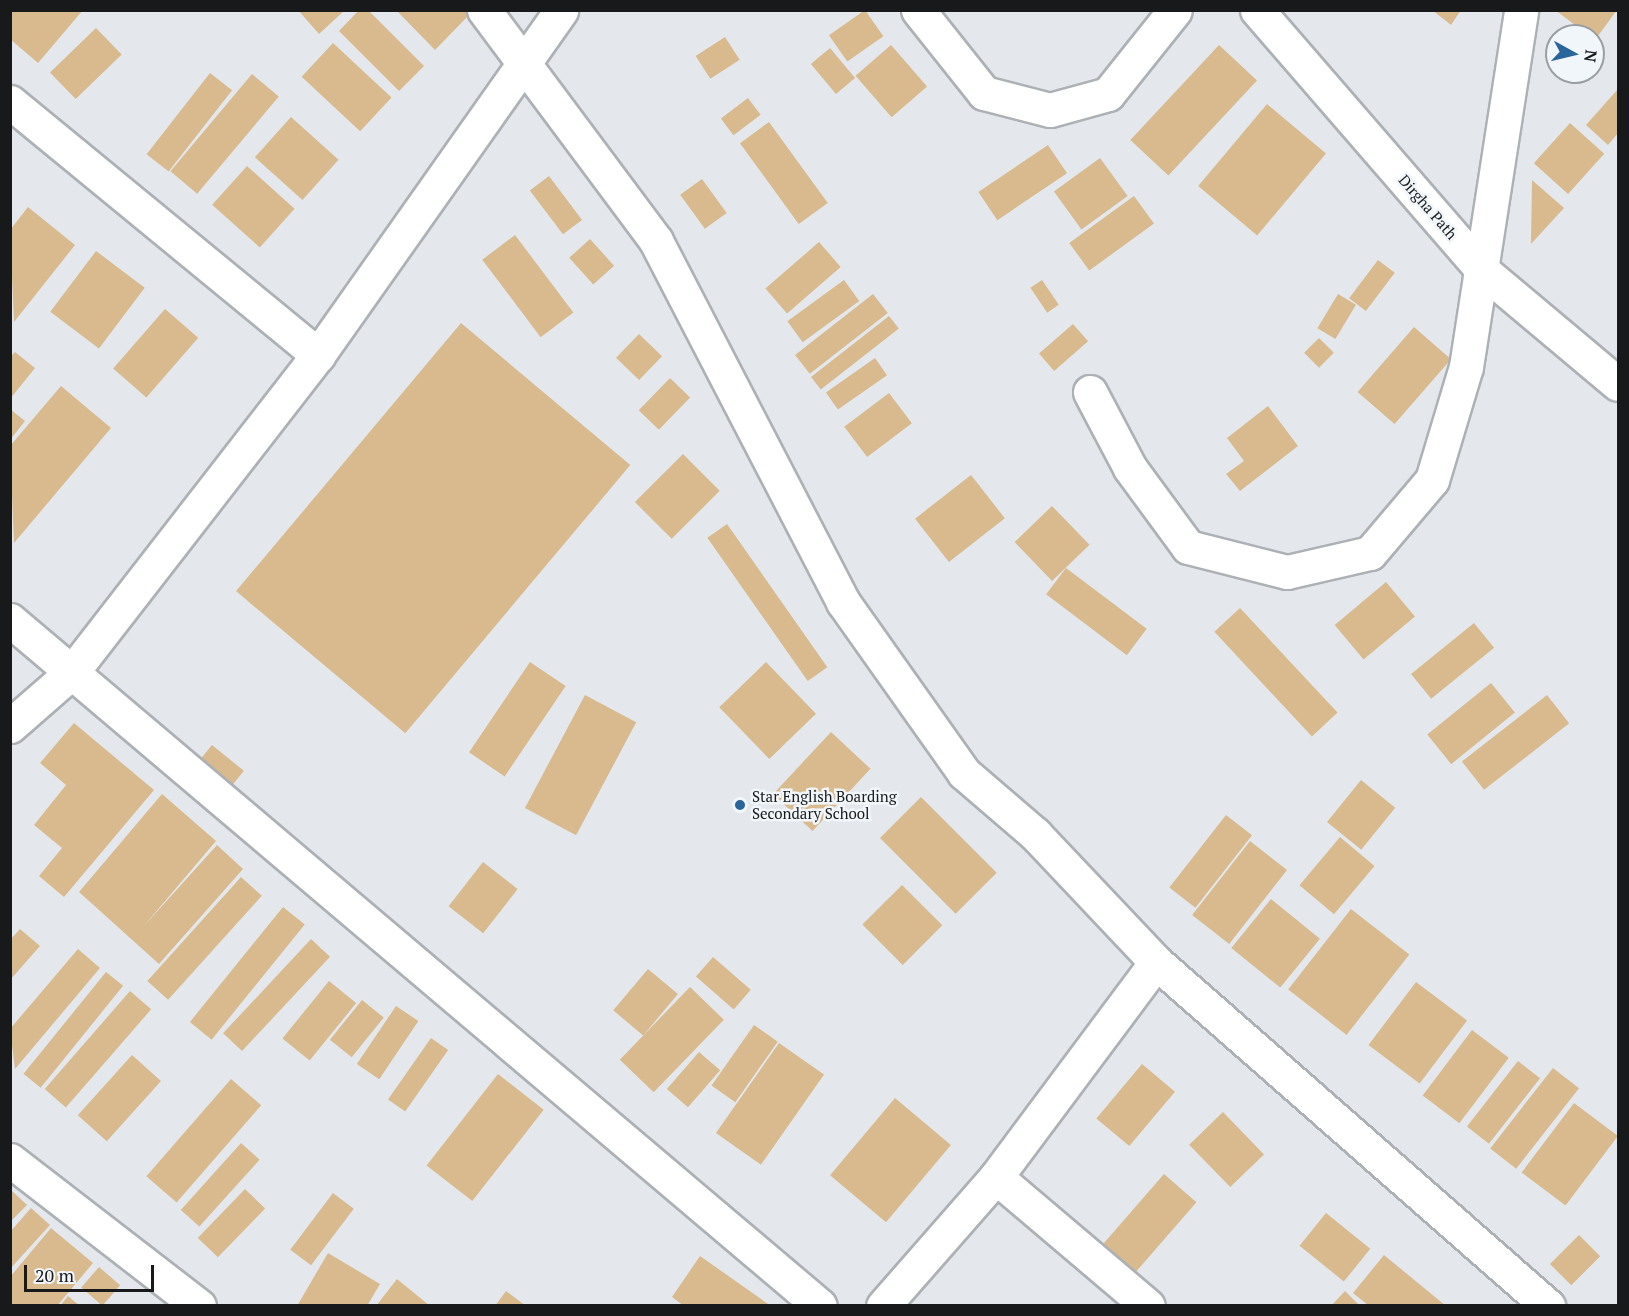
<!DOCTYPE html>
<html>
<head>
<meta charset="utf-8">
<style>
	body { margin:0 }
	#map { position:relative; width:1629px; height:1316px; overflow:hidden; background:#e4e8ed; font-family:"PT Serif",serif }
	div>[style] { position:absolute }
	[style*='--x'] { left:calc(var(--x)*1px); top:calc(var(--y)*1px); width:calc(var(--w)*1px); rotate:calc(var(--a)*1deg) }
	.building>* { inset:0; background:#d8ba8e; transform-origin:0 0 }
	.roads { filter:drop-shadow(2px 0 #adb1b5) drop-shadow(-2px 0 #adb1b5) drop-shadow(0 2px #adb1b5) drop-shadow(0 -2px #adb1b5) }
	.minor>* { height:33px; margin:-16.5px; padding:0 16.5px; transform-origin:16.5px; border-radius:16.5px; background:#fff }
	.tertiary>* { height:33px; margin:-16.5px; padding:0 16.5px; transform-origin:16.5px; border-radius:16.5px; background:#fff }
	.dots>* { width:16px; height:16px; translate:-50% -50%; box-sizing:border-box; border:3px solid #f1f6fa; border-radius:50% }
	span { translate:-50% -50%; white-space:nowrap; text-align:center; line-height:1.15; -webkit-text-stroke:5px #f1f6fa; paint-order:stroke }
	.street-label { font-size:15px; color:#18191b }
	.poi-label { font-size:15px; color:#18191b }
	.left { translate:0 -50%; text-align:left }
	.frame { position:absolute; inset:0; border:12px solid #18191b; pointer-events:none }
	.north { position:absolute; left:1545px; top:24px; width:60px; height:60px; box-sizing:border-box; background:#f1f6fa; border:2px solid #9a9ea1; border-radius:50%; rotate:98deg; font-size:16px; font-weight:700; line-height:24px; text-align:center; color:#18191b }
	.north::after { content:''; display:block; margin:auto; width:21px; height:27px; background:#29659c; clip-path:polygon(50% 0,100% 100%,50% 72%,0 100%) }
	.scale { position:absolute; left:24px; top:1265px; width:130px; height:27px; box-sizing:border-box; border:3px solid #18191b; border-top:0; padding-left:8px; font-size:18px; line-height:21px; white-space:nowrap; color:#18191b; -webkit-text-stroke:4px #f1f6fa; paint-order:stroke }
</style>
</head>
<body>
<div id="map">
	<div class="building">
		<i style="clip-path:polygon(10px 10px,83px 10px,38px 63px,10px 39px)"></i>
		<i style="clip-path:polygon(298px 10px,345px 10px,319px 34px)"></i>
		<i style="clip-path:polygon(359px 10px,368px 10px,424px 66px,399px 91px,339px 31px)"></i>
		<i style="clip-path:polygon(396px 10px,469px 10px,471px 13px,435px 50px)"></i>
		<i style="left:865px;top:10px;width:32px;height:44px;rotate:55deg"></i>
		<i style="clip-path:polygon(1432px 10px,1461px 10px,1451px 25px)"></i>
		<i style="clip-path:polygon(1555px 10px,1617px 10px,1595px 40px)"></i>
		<i style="left:96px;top:28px;width:37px;height:64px;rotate:46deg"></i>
		<i style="left:725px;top:37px;width:27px;height:35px;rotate:57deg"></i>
		<i style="left:333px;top:43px;width:80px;height:46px;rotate:43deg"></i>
		<i style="left:891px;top:45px;width:55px;height:47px;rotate:49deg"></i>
		<i style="left:1219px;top:45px;width:52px;height:130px;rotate:43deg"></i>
		<i style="left:830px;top:48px;width:39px;height:25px;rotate:50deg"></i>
		<i style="left:210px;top:73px;width:28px;height:103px;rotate:38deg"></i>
		<i style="left:252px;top:74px;width:35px;height:127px;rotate:40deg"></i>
		<i style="clip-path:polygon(1618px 89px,1618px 133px,1608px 145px,1586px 125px)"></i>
		<i style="left:748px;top:98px;width:21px;height:34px;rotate:53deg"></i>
		<i style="left:1267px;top:104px;width:77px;height:107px;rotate:40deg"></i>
		<i style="left:291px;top:117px;width:64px;height:54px;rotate:42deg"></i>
		<i style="left:769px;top:122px;width:100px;height:36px;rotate:54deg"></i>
		<i style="left:1570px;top:123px;width:46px;height:54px;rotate:42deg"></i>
		<i style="left:1048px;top:145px;width:34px;height:84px;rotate:56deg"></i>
		<i style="left:1100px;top:158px;width:47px;height:57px;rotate:54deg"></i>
		<i style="left:247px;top:166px;width:64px;height:52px;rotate:42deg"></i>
		<i style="left:549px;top:176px;width:55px;height:24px;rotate:53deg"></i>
		<i style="left:702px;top:179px;width:42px;height:27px;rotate:54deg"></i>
		<i style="clip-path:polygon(1532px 180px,1564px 208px,1531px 244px)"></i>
		<i style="left:1134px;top:196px;width:34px;height:80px;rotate:54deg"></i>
		<i style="clip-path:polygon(28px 207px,75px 245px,14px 322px,10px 230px)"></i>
		<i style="left:515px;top:235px;width:97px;height:41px;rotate:53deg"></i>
		<i style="left:590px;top:239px;width:36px;height:28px;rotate:48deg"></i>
		<i style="left:819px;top:242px;width:33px;height:71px;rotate:49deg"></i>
		<i style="left:96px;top:251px;width:61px;height:76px;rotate:37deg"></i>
		<i style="left:1378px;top:260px;width:21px;height:48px;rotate:37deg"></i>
		<i style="left:844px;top:280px;width:26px;height:70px;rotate:54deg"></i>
		<i style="left:1042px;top:280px;width:30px;height:14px;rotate:56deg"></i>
		<i style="left:873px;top:294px;width:24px;height:99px;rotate:52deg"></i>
		<i style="left:1338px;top:294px;width:21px;height:40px;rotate:31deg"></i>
		<i style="left:165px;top:309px;width:44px;height:79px;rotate:41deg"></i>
		<i style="left:889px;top:316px;width:16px;height:99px;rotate:52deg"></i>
		<i style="left:461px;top:323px;width:221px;height:350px;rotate:40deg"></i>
		<i style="left:1073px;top:324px;width:23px;height:45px;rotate:49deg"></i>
		<i style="left:1414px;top:327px;width:49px;height:86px;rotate:41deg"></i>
		<i style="left:639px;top:334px;width:32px;height:33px;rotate:44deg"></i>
		<i style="left:1319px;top:338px;width:21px;height:21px;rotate:45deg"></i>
		<i style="clip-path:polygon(15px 352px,35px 368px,10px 399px,10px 357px)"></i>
		<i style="left:875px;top:358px;width:21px;height:60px;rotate:55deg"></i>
		<i style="left:670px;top:378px;width:28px;height:45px;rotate:44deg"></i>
		<i style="clip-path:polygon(61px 386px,111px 428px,14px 543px,10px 446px)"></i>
		<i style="left:889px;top:393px;width:38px;height:56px;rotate:53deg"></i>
		<i style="clip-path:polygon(1268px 406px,1298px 446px,1240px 491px,1226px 474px,1244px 461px,1227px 438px)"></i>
		<i style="clip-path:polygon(10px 409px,25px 421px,10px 440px)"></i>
		<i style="left:683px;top:454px;width:52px;height:68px;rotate:45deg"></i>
		<i style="left:971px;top:475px;width:55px;height:71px;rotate:52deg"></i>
		<i style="left:1052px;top:506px;width:54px;height:52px;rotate:46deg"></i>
		<i style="left:727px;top:524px;width:175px;height:24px;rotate:55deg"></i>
		<i style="left:1066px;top:568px;width:101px;height:33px;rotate:37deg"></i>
		<i style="left:1386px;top:582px;width:45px;height:67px;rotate:50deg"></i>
		<i style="left:1240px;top:608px;width:143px;height:35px;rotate:47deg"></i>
		<i style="left:1474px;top:623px;width:32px;height:81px;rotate:51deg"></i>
		<i style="left:530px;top:662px;width:43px;height:109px;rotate:34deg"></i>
		<i style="left:766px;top:662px;width:72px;height:65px;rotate:46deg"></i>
		<i style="left:1491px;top:683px;width:38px;height:82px;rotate:51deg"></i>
		<i style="left:585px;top:695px;width:58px;height:128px;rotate:28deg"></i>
		<i style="left:1547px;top:695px;width:36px;height:108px;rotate:52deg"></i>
		<i style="clip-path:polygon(74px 723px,154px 790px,64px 897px,39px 876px,62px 848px,34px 825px,66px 785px,40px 763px)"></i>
		<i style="left:831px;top:732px;width:54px;height:85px;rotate:43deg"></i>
		<i style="left:212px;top:745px;width:41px;height:31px;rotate:39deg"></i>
		<i style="left:1361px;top:780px;width:44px;height:54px;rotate:39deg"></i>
		<i style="clip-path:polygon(162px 794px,216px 841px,143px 927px,217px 845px,243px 869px,159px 964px,79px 892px)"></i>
		<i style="left:921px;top:797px;width:107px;height:58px;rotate:45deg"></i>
		<i style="left:1226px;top:815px;width:33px;height:92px;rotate:38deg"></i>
		<i style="left:1340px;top:837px;width:45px;height:63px;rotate:40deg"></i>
		<i style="left:1250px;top:841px;width:47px;height:94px;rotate:38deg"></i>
		<i style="left:483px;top:862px;width:44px;height:56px;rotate:38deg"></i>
		<i style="left:241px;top:877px;width:28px;height:140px;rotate:42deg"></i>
		<i style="left:902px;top:885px;width:57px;height:56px;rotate:45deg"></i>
		<i style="left:1271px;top:899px;width:63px;height:63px;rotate:39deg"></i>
		<i style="left:283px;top:907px;width:28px;height:148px;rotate:39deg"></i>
		<i style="left:1351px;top:909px;width:74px;height:102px;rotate:38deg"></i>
		<i style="clip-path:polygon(20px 929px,40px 946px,10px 980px,10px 940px)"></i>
		<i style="left:311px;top:939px;width:26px;height:129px;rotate:43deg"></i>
		<i style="clip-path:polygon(78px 949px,100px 968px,15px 1069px,10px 1029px)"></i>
		<i style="left:713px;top:957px;width:50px;height:26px;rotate:41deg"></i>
		<i style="left:648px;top:969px;width:39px;height:54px;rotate:40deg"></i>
		<i style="left:106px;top:972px;width:22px;height:131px;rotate:39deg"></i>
		<i style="left:329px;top:981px;width:35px;height:74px;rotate:39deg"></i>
		<i style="left:1416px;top:982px;width:64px;height:79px;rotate:37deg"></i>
		<i style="left:690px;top:987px;width:47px;height:101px;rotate:44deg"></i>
		<i style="left:130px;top:991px;width:28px;height:130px;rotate:41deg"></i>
		<i style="left:362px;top:1000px;width:28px;height:51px;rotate:39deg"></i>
		<i style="left:396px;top:1006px;width:27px;height:70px;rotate:34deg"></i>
		<i style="left:754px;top:1025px;width:29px;height:74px;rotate:35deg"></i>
		<i style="left:1472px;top:1030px;width:46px;height:82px;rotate:37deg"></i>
		<i style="left:431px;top:1038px;width:21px;height:75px;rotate:35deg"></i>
		<i style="left:779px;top:1043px;width:55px;height:110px;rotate:35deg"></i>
		<i style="left:699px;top:1052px;width:28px;height:49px;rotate:41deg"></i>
		<i style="left:132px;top:1055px;width:39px;height:81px;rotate:42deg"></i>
		<i style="left:1518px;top:1061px;width:28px;height:83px;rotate:38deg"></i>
		<i style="left:1142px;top:1064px;width:43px;height:71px;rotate:40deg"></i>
		<i style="left:1553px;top:1068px;width:33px;height:102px;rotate:38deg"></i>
		<i style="left:498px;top:1074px;width:58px;height:116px;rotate:38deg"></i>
		<i style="left:231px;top:1079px;width:40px;height:129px;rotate:41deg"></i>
		<i style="left:895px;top:1098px;width:73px;height:101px;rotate:40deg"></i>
		<i style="left:1574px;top:1103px;width:55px;height:87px;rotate:37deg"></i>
		<i style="left:1223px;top:1112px;width:59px;height:47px;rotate:46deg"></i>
		<i style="left:241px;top:1143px;width:25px;height:90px;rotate:42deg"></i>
		<i style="left:1164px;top:1174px;width:43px;height:100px;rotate:41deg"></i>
		<i style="clip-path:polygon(10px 1189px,27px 1205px,10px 1222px)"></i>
		<i style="left:245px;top:1189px;width:28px;height:68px;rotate:44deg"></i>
		<i style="left:333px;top:1193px;width:26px;height:71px;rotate:37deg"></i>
		<i style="clip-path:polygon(31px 1208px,50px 1225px,10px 1269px,10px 1232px)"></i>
		<i style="left:1326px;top:1213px;width:57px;height:42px;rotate:39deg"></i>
		<i style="clip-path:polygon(51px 1228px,93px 1263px,57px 1306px,10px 1306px,10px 1277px)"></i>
		<i style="left:1579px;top:1235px;width:30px;height:41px;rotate:45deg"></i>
		<i style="clip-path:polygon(328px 1253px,380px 1284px,367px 1306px,297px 1306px)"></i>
		<i style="clip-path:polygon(1384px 1255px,1446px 1306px,1369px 1306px,1353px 1293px)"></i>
		<i style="clip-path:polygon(700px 1256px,771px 1306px,684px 1306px,672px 1297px)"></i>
		<i style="left:99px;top:1267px;width:28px;height:27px;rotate:41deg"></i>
		<i style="clip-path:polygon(397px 1279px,430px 1306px,376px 1306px)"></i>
		<i style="clip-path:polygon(506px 1291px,526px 1306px,495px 1306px)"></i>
		<i style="clip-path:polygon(1345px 1291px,1360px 1306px,1331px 1306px)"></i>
		<i style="clip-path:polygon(68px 1296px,80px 1306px,60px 1306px)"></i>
	</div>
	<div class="roads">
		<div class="minor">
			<i style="--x:918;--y:10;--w:106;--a:51.5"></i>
			<i style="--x:984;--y:93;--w:68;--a:14.4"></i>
			<i style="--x:1050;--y:110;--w:60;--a:-15.4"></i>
			<i style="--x:1108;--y:94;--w:107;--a:-51.4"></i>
			<i style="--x:1257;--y:10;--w:344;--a:49.1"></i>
			<i style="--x:1482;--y:270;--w:177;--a:40"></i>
			<i style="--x:10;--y:102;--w:399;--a:39.4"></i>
			<i style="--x:1090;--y:392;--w:86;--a:62.2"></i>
			<i style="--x:1130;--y:468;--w:98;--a:53.7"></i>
			<i style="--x:1188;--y:547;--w:102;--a:14.2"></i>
			<i style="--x:1287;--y:572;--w:85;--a:-12.9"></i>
			<i style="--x:1370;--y:553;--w:96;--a:-49.7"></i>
			<i style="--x:1432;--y:480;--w:118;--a:-73.3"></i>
			<i style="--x:1466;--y:367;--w:361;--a:-81.2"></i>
			<i style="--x:10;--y:620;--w:1061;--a:40.26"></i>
			<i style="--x:10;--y:726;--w:82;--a:-41.1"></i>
			<i style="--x:72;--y:672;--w:401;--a:-52.2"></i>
			<i style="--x:318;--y:355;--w:422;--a:-54.8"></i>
			<i style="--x:10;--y:1160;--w:239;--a:37.7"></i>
			<i style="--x:996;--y:1177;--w:199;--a:40.3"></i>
			<i style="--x:883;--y:1306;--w:171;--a:-48.8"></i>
			<i style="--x:996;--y:1177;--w:268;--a:-53.3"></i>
		</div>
		<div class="tertiary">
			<i style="--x:484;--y:10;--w:288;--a:53.3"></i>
			<i style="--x:656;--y:241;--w:407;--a:62.6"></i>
			<i style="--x:843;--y:602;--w:209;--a:54.7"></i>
			<i style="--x:964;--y:773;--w:94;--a:40.7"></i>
			<i style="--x:1035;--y:834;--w:176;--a:46.6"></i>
			<i style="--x:1156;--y:962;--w:522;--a:41.27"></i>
		</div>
	</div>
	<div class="dots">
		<i style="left:740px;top:805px;background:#29659c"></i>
	</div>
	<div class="street-label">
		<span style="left:1428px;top:207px;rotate:49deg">Dirgha Path</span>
	</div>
	<div class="poi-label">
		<span class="left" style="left:752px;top:805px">Star English Boarding<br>Secondary School</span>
	</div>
	<div class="frame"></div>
	<div class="north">N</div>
	<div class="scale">20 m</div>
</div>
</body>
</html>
